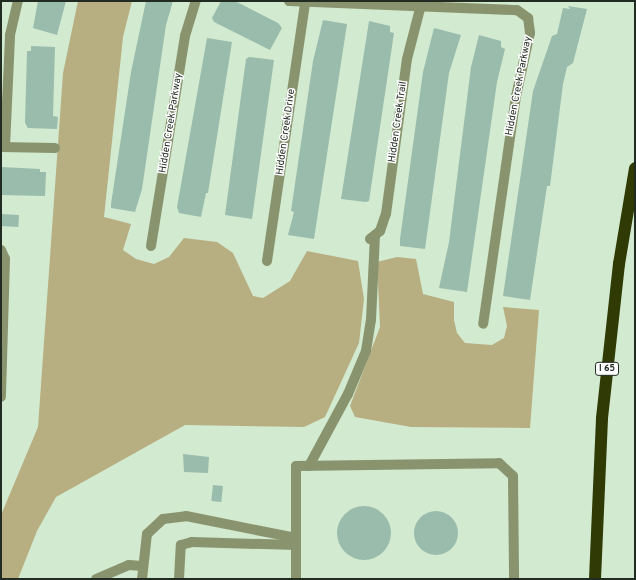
<!DOCTYPE html>
<html>
<head>
<meta charset="utf-8">
<style>
	body { margin:0 }
	#map { position:relative; width:636px; height:580px; overflow:hidden; background:#d2ead0; font-family:Overpass,sans-serif }
	div>[style] { position:absolute }
	[style*='--x'] { left:calc(var(--x)*1px); top:calc(var(--y)*1px); width:calc(var(--w)*1px); rotate:calc(var(--a)*1deg) }
	.forest>* { inset:0; background:#b7af81 }
	.building>* { inset:0; background:#9abcac; transform-origin:0 0 }
	.round { border-radius:50% }
	.minor>* { height:10px; margin:-5px; padding:0 5px; transform-origin:5px; border-radius:5px; background:#89946f }
	.highway>* { height:12px; margin:-6px; padding:0 6px; transform-origin:6px; border-radius:6px; background:#2f3a05 }
	span { translate:-50% -50%; white-space:nowrap; text-align:center; line-height:1.15; -webkit-text-stroke:3px #fff; paint-order:stroke }
	.shield-label span { padding:1px 3px; background:#fff; border:1px solid; border-radius:3px; -webkit-text-stroke-width:0 }
	.shield-label { font-size:9px; color:#222b22; font-weight:700 }
	.street-label { font-size:10px; color:#222b22 }
	.frame { position:absolute; inset:0; border:2px solid #222b22; pointer-events:none }
</style>
</head>
<body>
<div id="map">
	<div class="forest">
		<i style="clip-path:polygon(78px 1px,132px 1px,123px 37px,104px 217px,131px 224px,123px 250px,136px 259px,154px 264px,169px 257px,184px 238px,217px 242px,233px 253px,253px 296px,263px 298px,290px 281px,307px 251px,358px 261px,364px 299px,359px 343px,325px 417px,304px 427px,185px 425px,56px 497px,37px 531px,18px 579px,1px 579px,1px 515px,38px 427px,63px 73px)"></i>
		<i style="clip-path:polygon(397px 257px,416px 259px,423px 294px,454px 302px,454px 320px,457px 333px,465px 343px,492px 345px,504px 338px,507px 326px,503px 307px,539px 310px,530px 428px,411px 427px,355px 417px,350px 406px,380px 327px,377px 262px)"></i>
	</div>
	<div class="building">
		<i style="clip-path:polygon(38px 1px,66px 1px,57px 35px,33px 28px)"></i>
		<i style="clip-path:polygon(146px 1px,173px 1px,166px 25px,142px 189px,135px 212px,111px 208px,111px 204px,131px 72px)"></i>
		<i style="clip-path:polygon(221px 1px,235px 1px,278px 23px,282px 28px,270px 50px,214px 22px,212px 18px)"></i>
		<i style="clip-path:polygon(568px 6px,587px 9px,573px 63px,567px 67px,563px 84px,550px 186px,547px 186px,530px 300px,503px 296px,533px 91px,552px 36px,557px 34px,563px 8px,570px 9px)"></i>
		<i style="clip-path:polygon(323px 20px,347px 24px,314px 239px,288px 235px,294px 212px,291px 211px,313px 61px)"></i>
		<i style="clip-path:polygon(369px 21px,390px 26px,390px 32px,394px 33px,369px 201px,366px 202px,341px 199px)"></i>
		<i style="clip-path:polygon(434px 28px,461px 35px,449px 73px,425px 249px,400px 246px,400px 239px,423px 72px)"></i>
		<i style="clip-path:polygon(479px 35px,501px 41px,501px 47px,505px 49px,497px 82px,467px 292px,439px 288px,449px 242px,471px 67px)"></i>
		<i style="clip-path:polygon(207px 38px,232px 42px,208px 193px,206px 193px,201px 217px,179px 213px,177px 207px)"></i>
		<i style="clip-path:polygon(31px 46px,55px 47px,53px 116px,58px 117px,57px 129px,28px 128px,25px 123px,27px 51px,31px 51px)"></i>
		<i style="clip-path:polygon(249px 57px,274px 60px,252px 219px,225px 215px,246px 59px)"></i>
		<i style="clip-path:polygon(1px 167px,40px 169px,40px 172px,46px 172px,45px 196px,1px 195px)"></i>
		<i style="left:1px;top:214px;width:18px;height:12px;rotate:3deg"></i>
		<i style="clip-path:polygon(183px 454px,209px 457px,208px 473px,184px 472px)"></i>
		<i style="left:213px;top:485px;width:10px;height:16px;rotate:6deg"></i>
		<i class="round" style="left:337px;top:506px;width:54px;height:54px"></i>
		<i class="round" style="left:414px;top:511px;width:44px;height:44px"></i>
	</div>
	<div class="minor">
		<i style="--x:289;--y:1;--w:228;--a:2.3"></i>
		<i style="--x:517;--y:10;--w:14;--a:36"></i>
		<i style="--x:528;--y:18;--w:15;--a:82"></i>
		<i style="--x:530;--y:33;--w:65;--a:102.5"></i>
		<i style="--x:516;--y:96;--w:230;--a:98.2"></i>
		<i style="--x:1;--y:147;--w:54;--a:1.1"></i>
		<i style="--x:5;--y:147;--w:112;--a:-87.4"></i>
		<i style="--x:10;--y:35;--w:35;--a:-77"></i>
		<i style="--x:370;--y:239;--w:13;--a:-39"></i>
		<i style="--x:380;--y:231;--w:18;--a:-71"></i>
		<i style="--x:386;--y:214;--w:156;--a:-82.3"></i>
		<i style="--x:407;--y:59;--w:60;--a:-75.5"></i>
		<i style="--x:151;--y:246;--w:213;--a:-80.8"></i>
		<i style="--x:185;--y:36;--w:37;--a:-73"></i>
		<i style="--x:1;--y:250;--w:10;--a:66"></i>
		<i style="--x:5;--y:259;--w:138;--a:91.7"></i>
		<i style="--x:267;--y:261;--w:261;--a:-81.6"></i>
		<i style="--x:309;--y:466;--w:82;--a:-61.6"></i>
		<i style="--x:348;--y:394;--w:47;--a:-67.3"></i>
		<i style="--x:366;--y:351;--w:31;--a:-81"></i>
		<i style="--x:371;--y:320;--w:84;--a:-87.3"></i>
		<i style="--x:96;--y:579;--w:36;--a:-23"></i>
		<i style="--x:129;--y:565;--w:13;--a:4"></i>
		<i style="--x:142;--y:579;--w:45;--a:-83.7"></i>
		<i style="--x:147;--y:534;--w:22;--a:-43"></i>
		<i style="--x:163;--y:519;--w:23;--a:-7"></i>
		<i style="--x:186;--y:516;--w:112;--a:11.3"></i>
		<i style="--x:179;--y:579;--w:34;--a:-87"></i>
		<i style="--x:181;--y:545;--w:11;--a:-15"></i>
		<i style="--x:192;--y:542;--w:104;--a:1.7"></i>
		<i style="--x:296;--y:579;--w:113;--a:-90"></i>
		<i style="--x:296;--y:466;--w:203;--a:-0.8"></i>
		<i style="--x:499;--y:463;--w:19;--a:43"></i>
		<i style="--x:513;--y:476;--w:103;--a:89.4"></i>
	</div>
	<div class="highway">
		<i style="--x:595;--y:579;--w:161;--a:-87.5"></i>
		<i style="--x:602;--y:418;--w:155;--a:-83.7"></i>
		<i style="--x:619;--y:264;--w:97;--a:-80.5"></i>
	</div>
	<div class="shield-label">
		<span style="left:607px;top:369px">I 65</span>
	</div>
	<div class="street-label">
		<span style="left:519px;top:86px;rotate:-79deg">Hidden Creek Parkway</span>
		<span style="left:398px;top:122px;rotate:-82deg">Hidden Creek Trail</span>
		<span style="left:171px;top:123px;rotate:-81deg">Hidden Creek Parkway</span>
		<span style="left:286px;top:132px;rotate:-82deg">Hidden Creek Drive</span>
	</div>
	<div class="frame"></div>
</div>
</body>
</html>
